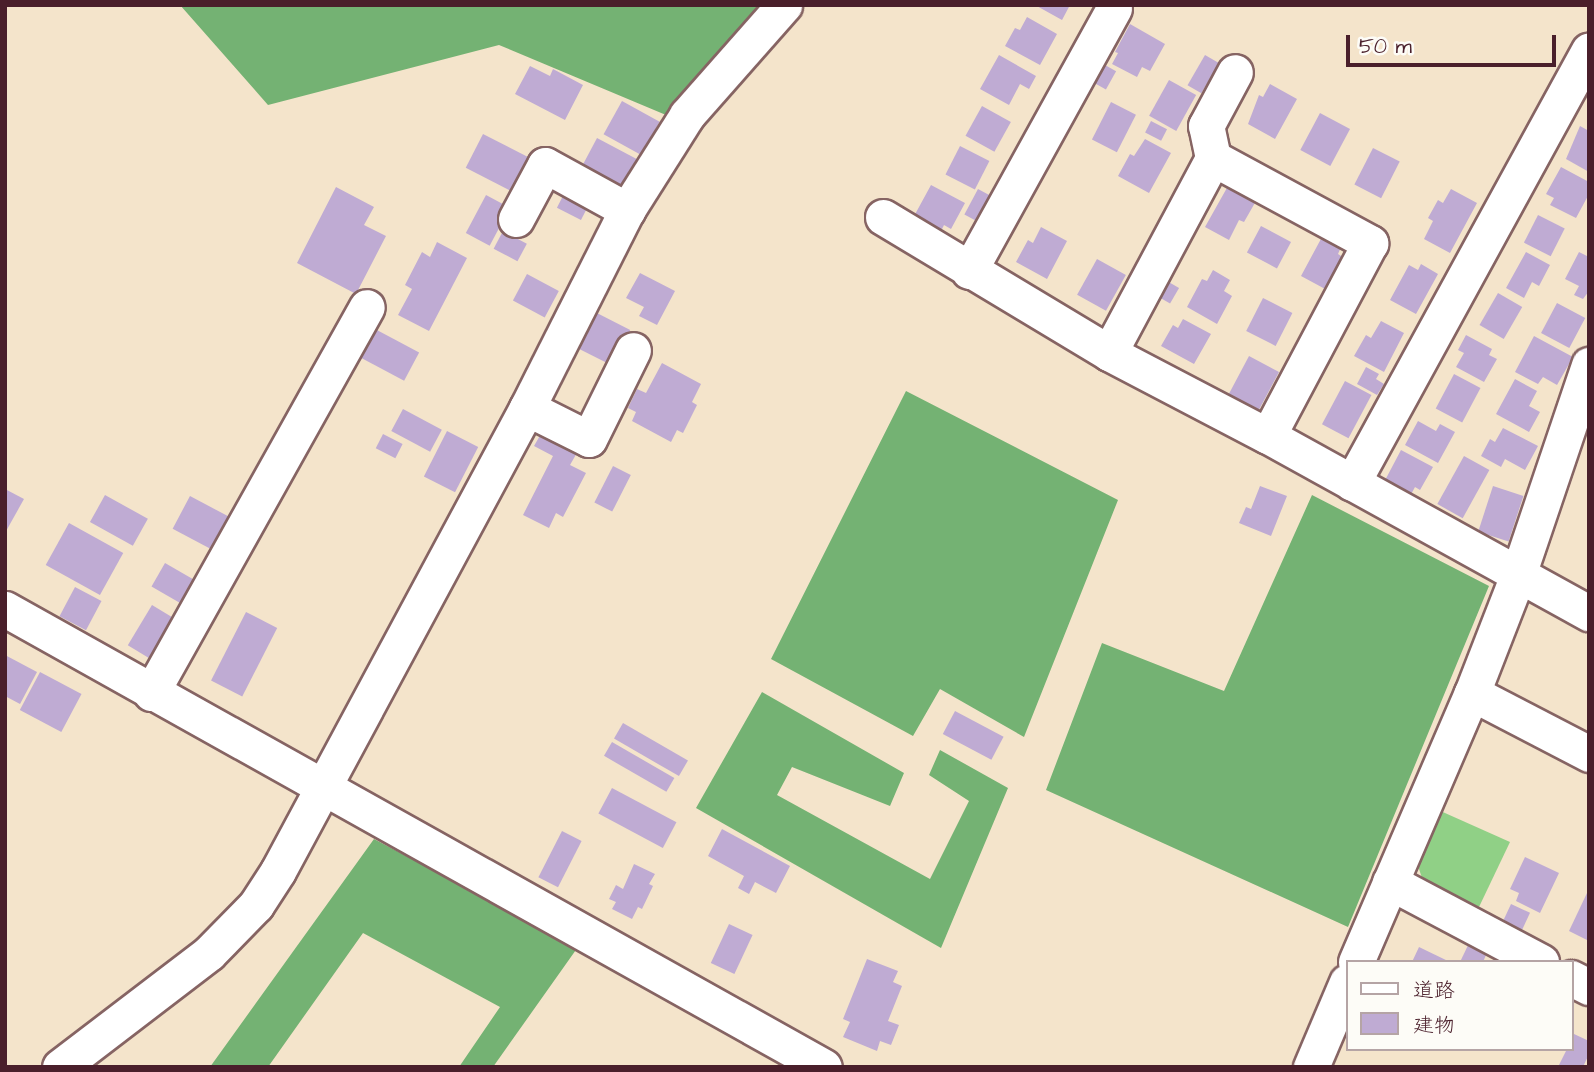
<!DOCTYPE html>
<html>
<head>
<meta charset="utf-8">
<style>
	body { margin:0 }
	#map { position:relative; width:1594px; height:1072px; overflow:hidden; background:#f4e4cb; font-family:"Architects Daughter","Klee One",sans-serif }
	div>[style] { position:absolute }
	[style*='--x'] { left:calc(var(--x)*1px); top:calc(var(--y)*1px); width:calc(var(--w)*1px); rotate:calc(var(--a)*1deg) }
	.green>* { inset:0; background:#90d086 }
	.forest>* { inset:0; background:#74b273 }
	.building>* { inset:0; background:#bfabd3; transform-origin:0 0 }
	.roads { filter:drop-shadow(2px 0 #866463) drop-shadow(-2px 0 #866463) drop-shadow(0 2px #866463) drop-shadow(0 -2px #866463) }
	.minor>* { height:35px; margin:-17.5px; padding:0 17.5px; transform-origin:17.5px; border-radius:17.5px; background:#fff }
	span { translate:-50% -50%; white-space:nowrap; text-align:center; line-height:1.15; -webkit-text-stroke:7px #fdfcf7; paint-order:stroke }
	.frame { position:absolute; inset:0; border:7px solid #4a1f2b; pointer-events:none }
	.legend { position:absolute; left:1346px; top:960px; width:228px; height:91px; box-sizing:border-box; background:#fdfcf7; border:2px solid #b5a4a5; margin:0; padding:9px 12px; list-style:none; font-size:21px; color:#4a1f2b }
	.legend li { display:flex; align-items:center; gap:14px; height:35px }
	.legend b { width:35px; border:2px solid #b5a4a5 }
	.scale { position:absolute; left:1346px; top:35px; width:210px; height:32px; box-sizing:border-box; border:4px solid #4a1f2b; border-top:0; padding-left:9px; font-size:21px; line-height:24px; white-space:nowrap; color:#4a1f2b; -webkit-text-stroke:5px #fdfcf7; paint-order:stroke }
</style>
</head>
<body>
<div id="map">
	<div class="green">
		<i style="clip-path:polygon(1436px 809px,1510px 842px,1479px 907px,1422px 878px,1415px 857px)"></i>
	</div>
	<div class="forest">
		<i style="clip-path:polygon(180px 5px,798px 5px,769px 53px,666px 115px,499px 45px,268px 105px)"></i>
		<i style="clip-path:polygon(906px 391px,1118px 500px,1024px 737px,940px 689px,913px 736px,771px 659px)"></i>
		<i style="clip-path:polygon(1312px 495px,1489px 586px,1348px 927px,1046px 790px,1102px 643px,1224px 691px)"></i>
		<i style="clip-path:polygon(762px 692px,904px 773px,890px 806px,792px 767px,777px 795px,930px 879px,969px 801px,929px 775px,940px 750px,1008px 788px,941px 948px,696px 808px)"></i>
		<i style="clip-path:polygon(374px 839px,578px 947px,493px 1067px,459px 1067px,500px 1007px,363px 933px,268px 1067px,210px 1067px)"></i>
	</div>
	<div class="building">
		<i style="clip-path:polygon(1035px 5px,1070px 5px,1062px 20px)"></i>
		<i style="clip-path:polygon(1027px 17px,1057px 34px,1040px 65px,1005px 46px,1015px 28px,1020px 30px)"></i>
		<i style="clip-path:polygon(1130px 24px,1165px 44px,1150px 71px,1142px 67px,1137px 77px,1112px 64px,1118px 53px,1115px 52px)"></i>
		<i style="clip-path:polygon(999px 55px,1036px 76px,1029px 89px,1020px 84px,1009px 105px,980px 89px)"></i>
		<i style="left:1205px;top:55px;width:16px;height:35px;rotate:30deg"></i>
		<i style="left:1096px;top:60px;width:23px;height:21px;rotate:29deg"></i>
		<i style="clip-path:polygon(530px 66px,550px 76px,553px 69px,583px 85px,565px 120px,515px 94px)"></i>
		<i style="left:1169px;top:80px;width:31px;height:41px;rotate:29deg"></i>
		<i style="clip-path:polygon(1270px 84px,1297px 99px,1275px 139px,1248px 124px,1259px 95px,1263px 97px)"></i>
		<i style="left:622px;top:101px;width:43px;height:38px;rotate:29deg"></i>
		<i style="left:1111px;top:102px;width:28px;height:42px;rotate:27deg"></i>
		<i style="left:982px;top:106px;width:33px;height:34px;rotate:29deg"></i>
		<i style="left:1320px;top:113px;width:34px;height:42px;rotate:28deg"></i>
		<i style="left:1151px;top:121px;width:18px;height:13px;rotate:27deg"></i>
		<i style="clip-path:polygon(1580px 126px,1589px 131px,1589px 172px,1566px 159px)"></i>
		<i style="left:483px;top:134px;width:51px;height:38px;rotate:27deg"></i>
		<i style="left:597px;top:138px;width:54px;height:35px;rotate:28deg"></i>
		<i style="clip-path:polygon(1145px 139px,1171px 153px,1149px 193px,1118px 176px,1130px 154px,1134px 156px)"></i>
		<i style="left:960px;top:146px;width:33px;height:32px;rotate:27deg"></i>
		<i style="left:1373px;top:148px;width:30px;height:41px;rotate:27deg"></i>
		<i style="clip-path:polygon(1561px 167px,1589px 182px,1589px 194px,1576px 218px,1550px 205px,1554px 198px,1546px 194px)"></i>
		<i style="clip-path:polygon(931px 185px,965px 203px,951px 229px,944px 225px,940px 233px,913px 218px)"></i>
		<i style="clip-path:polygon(1228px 186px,1256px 201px,1244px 222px,1239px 220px,1229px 240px,1205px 227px)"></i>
		<i style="clip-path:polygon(336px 187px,374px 207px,364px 225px,386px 236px,356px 294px,297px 263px)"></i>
		<i style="left:978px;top:189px;width:19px;height:29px;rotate:28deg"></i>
		<i style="clip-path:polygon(1451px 189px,1477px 203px,1450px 253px,1424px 239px,1433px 221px,1428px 218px,1438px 200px,1443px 203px)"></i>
		<i style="left:566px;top:190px;width:27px;height:20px;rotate:27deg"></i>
		<i style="left:486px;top:195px;width:27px;height:43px;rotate:28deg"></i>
		<i style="left:1538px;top:215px;width:30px;height:31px;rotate:27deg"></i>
		<i style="left:1261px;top:226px;width:34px;height:30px;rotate:28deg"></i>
		<i style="clip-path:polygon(1041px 227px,1067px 241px,1047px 279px,1016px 262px,1028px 240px,1033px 243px)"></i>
		<i style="left:503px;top:231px;width:27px;height:20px;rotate:28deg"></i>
		<i style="clip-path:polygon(1322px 237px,1341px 247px,1338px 254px,1344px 258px,1327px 290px,1301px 276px)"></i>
		<i style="clip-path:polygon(437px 242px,467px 258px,429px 331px,398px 315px,412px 289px,405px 285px,422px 252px,430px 257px)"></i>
		<i style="clip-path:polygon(1526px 252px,1550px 265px,1539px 286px,1532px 282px,1524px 298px,1506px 288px)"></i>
		<i style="clip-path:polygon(1579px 252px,1589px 257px,1589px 291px,1583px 299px,1574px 295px,1579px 286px,1565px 279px)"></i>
		<i style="left:1097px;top:259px;width:33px;height:41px;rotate:29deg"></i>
		<i style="clip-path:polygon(1421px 264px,1438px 274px,1416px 314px,1390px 300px,1409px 265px,1418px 270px)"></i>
		<i style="clip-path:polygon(1213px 270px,1230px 280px,1224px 291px,1232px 296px,1217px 324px,1187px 307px,1202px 279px,1207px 281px)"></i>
		<i style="clip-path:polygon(640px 273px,675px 291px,657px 325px,639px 316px,644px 307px,626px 298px)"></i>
		<i style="left:527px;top:274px;width:36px;height:30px;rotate:28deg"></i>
		<i style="left:1160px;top:277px;width:22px;height:18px;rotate:30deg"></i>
		<i style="left:1498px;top:293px;width:28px;height:37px;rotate:30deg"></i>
		<i style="left:1263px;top:298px;width:33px;height:37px;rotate:27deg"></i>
		<i style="left:1557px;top:303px;width:32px;height:34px;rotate:28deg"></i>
		<i style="left:591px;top:310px;width:44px;height:40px;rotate:27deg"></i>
		<i style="clip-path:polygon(1183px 319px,1211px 334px,1194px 364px,1161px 346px,1173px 325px,1178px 328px)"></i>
		<i style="clip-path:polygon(1381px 321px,1404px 333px,1384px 372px,1354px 356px,1366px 335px,1371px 338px)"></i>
		<i style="left:375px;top:329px;width:50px;height:32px;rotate:28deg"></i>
		<i style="clip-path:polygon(1466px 335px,1492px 349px,1489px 355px,1497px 359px,1484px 382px,1456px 367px,1464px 353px,1458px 350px)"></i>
		<i style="clip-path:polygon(1534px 336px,1573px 357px,1557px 385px,1543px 377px,1538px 384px,1515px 372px)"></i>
		<i style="left:1249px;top:356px;width:34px;height:43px;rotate:28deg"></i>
		<i style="clip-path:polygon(662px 363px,701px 384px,692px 402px,697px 405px,683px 433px,677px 430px,671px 442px,632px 421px,636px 412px,628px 408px,637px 389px,646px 393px)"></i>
		<i style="clip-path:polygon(1366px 367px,1379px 374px,1376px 379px,1384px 384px,1377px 395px,1357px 384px)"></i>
		<i style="left:1454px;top:374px;width:30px;height:39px;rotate:28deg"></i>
		<i style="clip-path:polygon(1515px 379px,1537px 391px,1529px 406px,1540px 412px,1529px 432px,1496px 414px)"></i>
		<i style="left:1345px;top:381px;width:30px;height:49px;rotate:28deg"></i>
		<i style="left:403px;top:409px;width:44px;height:25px;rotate:28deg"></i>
		<i style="clip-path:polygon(1418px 421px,1436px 431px,1440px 424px,1455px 432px,1438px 463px,1405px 445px)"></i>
		<i style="clip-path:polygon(1503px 428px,1538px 446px,1525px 470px,1505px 459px,1501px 467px,1481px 456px,1490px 439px,1495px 442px)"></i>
		<i style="left:447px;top:431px;width:35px;height:51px;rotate:27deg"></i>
		<i style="clip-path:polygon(542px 432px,578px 451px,570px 465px,586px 473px,563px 517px,556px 513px,549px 528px,523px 515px,553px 456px,534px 446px)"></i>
		<i style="left:383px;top:434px;width:22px;height:16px;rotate:27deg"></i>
		<i style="clip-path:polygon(1401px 450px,1433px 467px,1420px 490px,1415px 487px,1408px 500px,1382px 486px)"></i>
		<i style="left:1464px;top:456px;width:29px;height:55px;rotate:29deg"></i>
		<i style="left:613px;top:466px;width:20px;height:41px;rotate:27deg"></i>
		<i style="clip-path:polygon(1260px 486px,1287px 496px,1271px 536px,1239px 523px,1246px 507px,1251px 509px)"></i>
		<i style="left:1493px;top:486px;width:32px;height:48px;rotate:18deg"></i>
		<i style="clip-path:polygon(5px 489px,24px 499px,5px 533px)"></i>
		<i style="left:105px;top:495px;width:49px;height:31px;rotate:29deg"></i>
		<i style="left:190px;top:496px;width:47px;height:37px;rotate:28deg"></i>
		<i style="left:69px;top:523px;width:62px;height:48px;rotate:29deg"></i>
		<i style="left:165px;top:563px;width:34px;height:27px;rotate:30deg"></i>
		<i style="left:75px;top:587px;width:30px;height:33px;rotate:28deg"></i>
		<i style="left:152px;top:605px;width:26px;height:47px;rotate:31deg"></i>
		<i style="left:246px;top:612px;width:35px;height:77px;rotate:27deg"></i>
		<i style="clip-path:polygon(5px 655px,37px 672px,20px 704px,5px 696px)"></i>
		<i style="left:40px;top:672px;width:47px;height:43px;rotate:28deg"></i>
		<i style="left:955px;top:711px;width:55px;height:26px;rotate:28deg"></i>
		<i style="left:623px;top:723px;width:75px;height:18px;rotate:30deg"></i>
		<i style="left:612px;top:742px;width:72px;height:16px;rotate:30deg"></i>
		<i style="left:612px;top:788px;width:73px;height:29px;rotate:28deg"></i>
		<i style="clip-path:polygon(722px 829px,790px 866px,776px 893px,755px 882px,749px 894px,738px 888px,744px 876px,708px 856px)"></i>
		<i style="left:562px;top:831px;width:22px;height:52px;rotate:27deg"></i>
		<i style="clip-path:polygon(1525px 857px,1559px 873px,1540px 913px,1516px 901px,1519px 893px,1510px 889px)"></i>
		<i style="clip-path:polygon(634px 864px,655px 874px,649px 884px,653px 886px,642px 909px,638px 907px,632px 919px,612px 909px,616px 902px,609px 899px,616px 885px,623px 889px)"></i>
		<i style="clip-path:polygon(1587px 893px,1589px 894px,1589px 941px,1569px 931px)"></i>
		<i style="left:1511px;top:904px;width:21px;height:22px;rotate:25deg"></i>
		<i style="left:729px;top:924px;width:26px;height:43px;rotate:25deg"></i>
		<i style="clip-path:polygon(1471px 939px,1489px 948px,1483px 962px,1460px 962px)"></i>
		<i style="clip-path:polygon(1419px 947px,1450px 962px,1412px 962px)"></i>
		<i style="clip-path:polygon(867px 959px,898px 971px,893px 982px,902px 986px,888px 1021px,899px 1025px,891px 1045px,880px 1041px,877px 1051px,843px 1037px,850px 1022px,843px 1019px)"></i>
		<i style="clip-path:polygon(1574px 1034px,1589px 1041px,1589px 1054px,1583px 1067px,1558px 1067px,1567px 1049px,1571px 1049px)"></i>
	</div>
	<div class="roads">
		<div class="minor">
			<i style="--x:1213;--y:158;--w:33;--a:-102"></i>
			<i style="--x:1206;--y:126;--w:61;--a:-61.8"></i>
			<i style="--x:883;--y:217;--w:264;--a:31"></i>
			<i style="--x:1109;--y:353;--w:179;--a:27.6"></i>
			<i style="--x:1268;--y:436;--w:367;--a:28.9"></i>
			<i style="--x:516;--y:219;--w:61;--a:-61.8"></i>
			<i style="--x:545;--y:165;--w:94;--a:28.8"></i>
			<i style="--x:969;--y:271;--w:300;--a:-61.1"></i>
			<i style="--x:1109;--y:353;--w:221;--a:-61.9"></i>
			<i style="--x:1213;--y:158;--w:179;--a:28.4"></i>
			<i style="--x:1370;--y:243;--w:218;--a:117.9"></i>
			<i style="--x:527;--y:408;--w:69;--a:26.6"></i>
			<i style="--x:589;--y:439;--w:99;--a:-63.7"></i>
			<i style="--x:1352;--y:483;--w:493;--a:-61.3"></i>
			<i style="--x:5;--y:609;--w:938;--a:29.21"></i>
			<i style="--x:151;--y:693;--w:442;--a:-60.8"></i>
			<i style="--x:1472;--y:693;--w:132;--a:27.5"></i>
			<i style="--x:1390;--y:882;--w:171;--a:27.9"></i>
			<i style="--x:1356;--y:962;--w:293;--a:-66.7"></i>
			<i style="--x:1472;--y:693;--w:127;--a:-68.7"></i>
			<i style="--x:1518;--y:575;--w:222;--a:-71.3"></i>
			<i style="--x:1571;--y:978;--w:20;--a:27"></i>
			<i style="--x:60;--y:1067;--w:188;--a:-37.4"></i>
			<i style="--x:209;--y:953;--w:67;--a:-45.6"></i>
			<i style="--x:256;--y:905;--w:40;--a:-57.1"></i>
			<i style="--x:278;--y:871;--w:526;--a:-61.73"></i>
			<i style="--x:527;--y:408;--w:222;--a:-63.2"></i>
			<i style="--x:627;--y:210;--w:112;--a:-57.7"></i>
			<i style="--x:687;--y:115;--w:147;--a:-48.6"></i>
			<i style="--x:1311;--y:1067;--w:92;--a:-67"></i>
		</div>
	</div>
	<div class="frame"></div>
	<ul class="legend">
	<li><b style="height:9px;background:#fff"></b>道路</li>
	<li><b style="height:19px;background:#bfabd3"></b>建物</li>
	</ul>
	<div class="scale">50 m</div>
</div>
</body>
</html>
